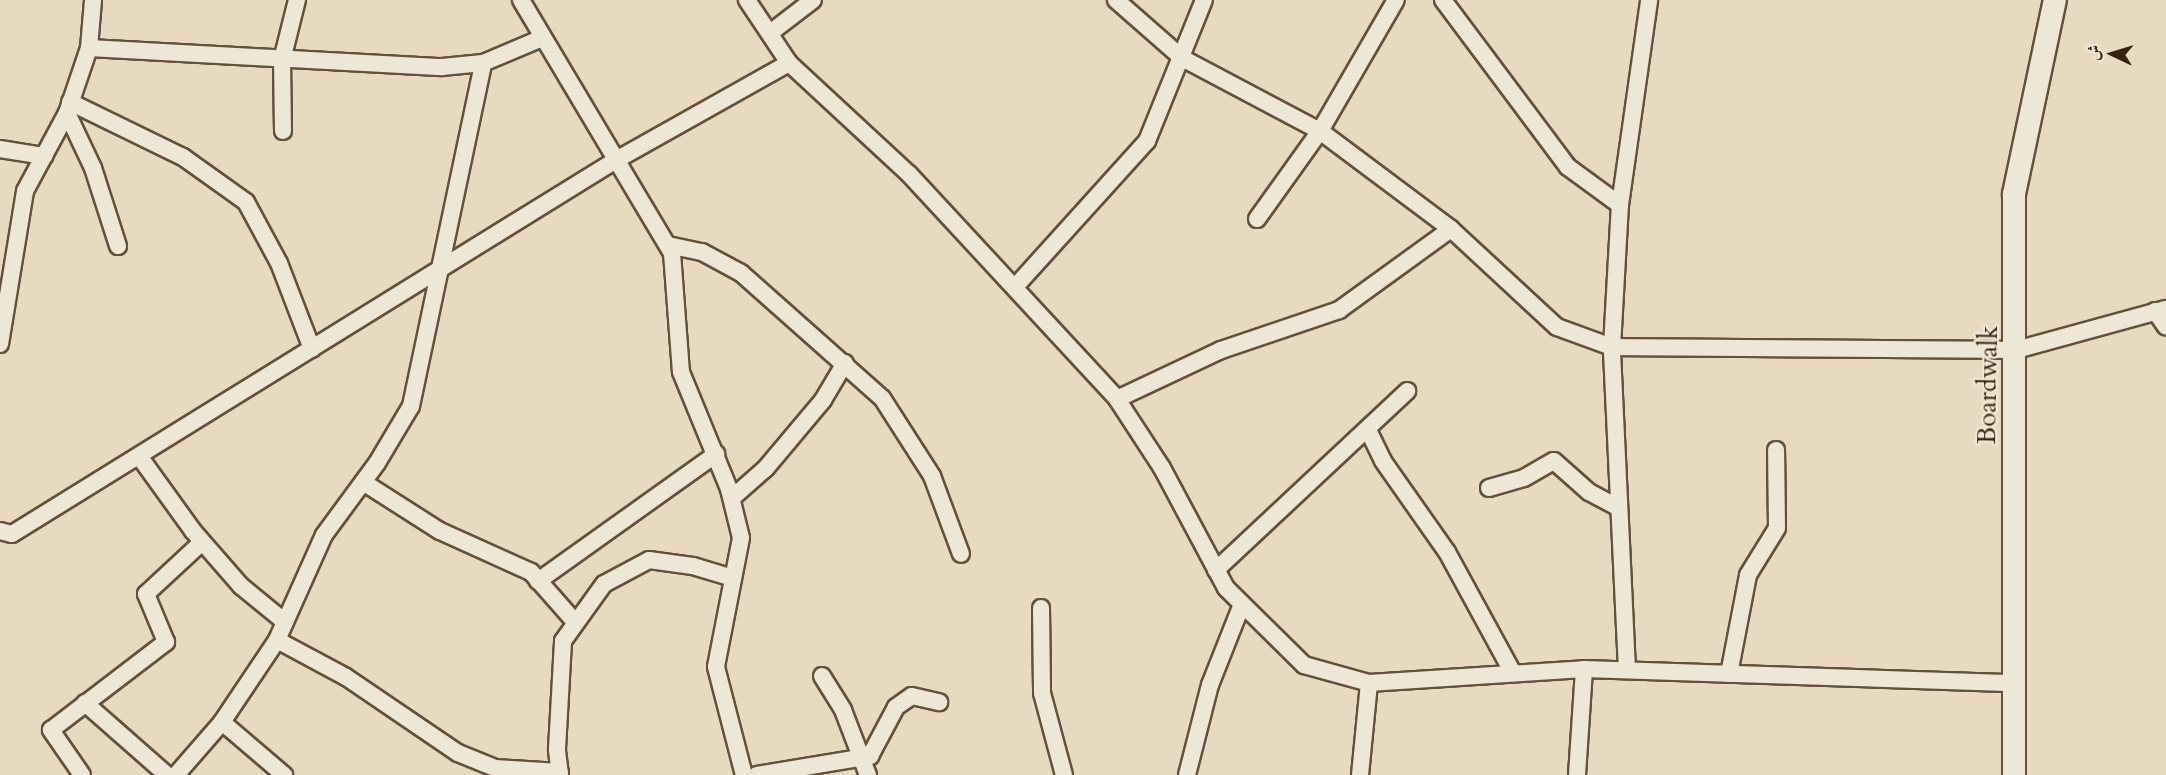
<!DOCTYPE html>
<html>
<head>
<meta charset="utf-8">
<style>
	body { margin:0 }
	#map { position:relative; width:2166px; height:775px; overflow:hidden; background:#e7dac0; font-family:Cardo,Amiri,serif }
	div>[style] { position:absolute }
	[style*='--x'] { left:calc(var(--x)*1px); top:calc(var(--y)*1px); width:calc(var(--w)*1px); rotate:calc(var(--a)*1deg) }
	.roads { filter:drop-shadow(2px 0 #63513a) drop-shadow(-2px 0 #63513a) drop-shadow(0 2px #63513a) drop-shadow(0 -2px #63513a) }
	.street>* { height:16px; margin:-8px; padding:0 8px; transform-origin:8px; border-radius:8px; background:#efe7d6 }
	.secondary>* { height:22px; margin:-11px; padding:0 11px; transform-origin:11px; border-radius:11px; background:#efe7d6 }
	span { translate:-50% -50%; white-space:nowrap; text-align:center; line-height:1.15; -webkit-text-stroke:4.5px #efe7d6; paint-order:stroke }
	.street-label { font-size:26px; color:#37230d }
	.north { position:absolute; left:2082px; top:24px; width:60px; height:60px; -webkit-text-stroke:4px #efe7d6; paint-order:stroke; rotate:274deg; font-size:16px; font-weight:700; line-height:24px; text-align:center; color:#37230d }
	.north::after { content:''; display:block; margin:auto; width:21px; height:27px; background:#37230d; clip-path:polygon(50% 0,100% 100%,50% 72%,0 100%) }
</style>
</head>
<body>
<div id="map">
	<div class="roads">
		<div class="street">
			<i style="--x:521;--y:0;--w:295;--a:59.2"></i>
			<i style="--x:672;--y:253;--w:119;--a:85.7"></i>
			<i style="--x:681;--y:372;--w:126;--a:67.7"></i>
			<i style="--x:729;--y:489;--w:50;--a:76.2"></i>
			<i style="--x:741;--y:538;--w:131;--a:101"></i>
			<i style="--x:716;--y:667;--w:112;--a:75.5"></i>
			<i style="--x:747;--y:0;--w:76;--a:56.3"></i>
			<i style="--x:789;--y:63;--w:163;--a:42.8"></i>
			<i style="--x:909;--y:174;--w:306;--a:47.2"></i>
			<i style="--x:1117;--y:399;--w:82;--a:56.9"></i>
			<i style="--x:1162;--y:468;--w:136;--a:61.9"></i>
			<i style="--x:1226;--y:588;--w:110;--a:44.6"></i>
			<i style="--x:1304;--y:665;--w:67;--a:15.5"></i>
			<i style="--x:1369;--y:683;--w:215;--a:-3.7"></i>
			<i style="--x:1584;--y:669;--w:430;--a:1.9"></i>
			<i style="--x:1116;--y:0;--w:88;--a:41.3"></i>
			<i style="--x:1182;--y:58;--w:156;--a:27.9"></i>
			<i style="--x:1320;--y:131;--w:164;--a:36.8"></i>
			<i style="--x:1451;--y:229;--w:144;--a:42.8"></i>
			<i style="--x:1557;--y:327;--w:59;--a:20"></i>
			<i style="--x:1612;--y:347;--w:404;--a:0.4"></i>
			<i style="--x:2016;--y:350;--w:156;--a:-15.3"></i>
			<i style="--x:1443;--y:0;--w:209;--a:53.2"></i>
			<i style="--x:1568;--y:167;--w:64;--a:36.2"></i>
			<i style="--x:770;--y:33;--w:54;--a:-37.5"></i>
			<i style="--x:89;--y:48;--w:354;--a:3.1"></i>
			<i style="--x:442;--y:67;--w:41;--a:-5.6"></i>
			<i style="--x:483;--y:63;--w:62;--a:-22.8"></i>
			<i style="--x:70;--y:102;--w:126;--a:26"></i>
			<i style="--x:183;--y:157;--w:77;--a:35.5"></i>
			<i style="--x:246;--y:202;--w:69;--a:61.6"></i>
			<i style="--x:279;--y:263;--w:92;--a:69"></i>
			<i style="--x:67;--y:113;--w:61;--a:64.7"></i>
			<i style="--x:93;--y:168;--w:82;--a:72.2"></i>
			<i style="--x:283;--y:131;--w:71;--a:-90.8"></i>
			<i style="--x:282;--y:60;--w:62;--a:-76"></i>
			<i style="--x:0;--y:149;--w:45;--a:9"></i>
			<i style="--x:1257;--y:219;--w:108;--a:-54.4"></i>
			<i style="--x:1320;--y:131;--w:151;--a:-59.9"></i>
			<i style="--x:668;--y:245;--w:35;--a:12"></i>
			<i style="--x:702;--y:252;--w:44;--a:28.3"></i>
			<i style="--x:741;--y:273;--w:188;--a:41.6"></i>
			<i style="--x:882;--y:398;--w:93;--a:57.3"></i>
			<i style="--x:932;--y:476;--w:83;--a:69.6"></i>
			<i style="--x:1015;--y:287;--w:197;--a:-47.9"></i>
			<i style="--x:1147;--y:141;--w:152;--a:-68"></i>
			<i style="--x:2155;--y:311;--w:19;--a:55"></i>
			<i style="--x:0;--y:344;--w:155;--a:-80.7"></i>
			<i style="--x:25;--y:191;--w:89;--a:-61.7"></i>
			<i style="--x:67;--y:113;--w:69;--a:-71.3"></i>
			<i style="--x:89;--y:48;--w:48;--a:-85.2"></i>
			<i style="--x:1117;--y:399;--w:115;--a:-25.2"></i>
			<i style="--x:1221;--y:350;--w:125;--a:-18.7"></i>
			<i style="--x:1339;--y:310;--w:138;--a:-35.9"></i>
			<i style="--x:1368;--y:430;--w:34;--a:64"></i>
			<i style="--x:1383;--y:461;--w:111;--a:54.9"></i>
			<i style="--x:1447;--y:552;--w:138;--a:61.4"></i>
			<i style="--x:139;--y:456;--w:92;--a:54.2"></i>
			<i style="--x:193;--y:531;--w:73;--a:48.9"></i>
			<i style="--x:241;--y:586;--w:57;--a:39.3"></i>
			<i style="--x:363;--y:482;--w:91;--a:32.5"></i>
			<i style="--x:440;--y:531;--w:100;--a:24.3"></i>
			<i style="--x:531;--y:572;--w:67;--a:48.7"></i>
			<i style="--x:1489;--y:488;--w:36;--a:-16"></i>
			<i style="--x:1524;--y:478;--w:34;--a:-30"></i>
			<i style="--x:1554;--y:461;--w:47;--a:41.5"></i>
			<i style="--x:1589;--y:492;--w:34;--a:28"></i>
			<i style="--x:732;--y:498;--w:45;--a:-41.4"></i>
			<i style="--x:766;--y:468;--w:89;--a:-50"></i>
			<i style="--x:823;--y:400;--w:43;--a:-59.3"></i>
			<i style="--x:0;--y:531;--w:12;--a:14"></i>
			<i style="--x:12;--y:534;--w:710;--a:-31.77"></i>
			<i style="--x:616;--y:160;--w:198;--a:-29.3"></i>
			<i style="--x:1216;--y:570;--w:262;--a:-43.1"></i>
			<i style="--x:538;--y:581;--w:219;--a:-35.5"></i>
			<i style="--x:1041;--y:608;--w:85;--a:89.3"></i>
			<i style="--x:1042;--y:693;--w:85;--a:75"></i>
			<i style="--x:277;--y:640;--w:78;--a:28.2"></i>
			<i style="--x:346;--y:677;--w:135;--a:34.2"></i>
			<i style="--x:458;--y:753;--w:40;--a:22"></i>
			<i style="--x:495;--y:768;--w:65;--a:3.5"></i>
			<i style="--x:1627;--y:670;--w:323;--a:-92.7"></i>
			<i style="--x:1612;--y:347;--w:142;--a:-86.8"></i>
			<i style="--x:1620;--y:205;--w:207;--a:-81.9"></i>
			<i style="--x:1729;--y:674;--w:101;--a:-79.1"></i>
			<i style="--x:1748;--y:575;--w:55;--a:-58.3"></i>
			<i style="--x:1777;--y:528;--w:78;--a:-90.7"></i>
			<i style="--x:822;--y:676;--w:40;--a:58"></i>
			<i style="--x:843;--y:710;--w:70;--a:69"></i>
			<i style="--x:85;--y:703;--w:109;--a:41.3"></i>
			<i style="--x:222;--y:722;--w:82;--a:40.5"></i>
			<i style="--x:82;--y:775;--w:55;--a:-124.6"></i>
			<i style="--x:51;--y:730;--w:145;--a:-37.4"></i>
			<i style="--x:166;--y:642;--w:52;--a:-112.6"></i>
			<i style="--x:146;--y:594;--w:76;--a:-42.9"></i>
			<i style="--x:176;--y:775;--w:70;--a:-49"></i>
			<i style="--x:222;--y:722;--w:99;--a:-56.1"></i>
			<i style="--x:277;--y:640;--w:115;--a:-65.9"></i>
			<i style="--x:324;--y:535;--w:89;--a:-53.6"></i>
			<i style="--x:377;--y:463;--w:66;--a:-59.2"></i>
			<i style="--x:411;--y:406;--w:350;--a:-78.1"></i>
			<i style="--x:560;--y:775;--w:26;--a:-97"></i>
			<i style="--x:557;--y:749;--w:108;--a:-86.8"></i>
			<i style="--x:563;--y:641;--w:70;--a:-54.3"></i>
			<i style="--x:604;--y:584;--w:51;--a:-28.1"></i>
			<i style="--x:649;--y:560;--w:44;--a:7.8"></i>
			<i style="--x:693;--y:566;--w:42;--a:16.7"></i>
			<i style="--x:757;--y:775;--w:115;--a:-9.5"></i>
			<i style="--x:870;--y:756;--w:55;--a:-62"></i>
			<i style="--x:896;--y:707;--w:19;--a:-35"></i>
			<i style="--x:912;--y:696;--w:28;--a:13"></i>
			<i style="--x:1187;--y:775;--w:93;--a:-75.7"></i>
			<i style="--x:1210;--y:685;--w:87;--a:-68.4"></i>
			<i style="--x:1360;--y:775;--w:92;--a:-84.4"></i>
			<i style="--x:1577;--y:775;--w:106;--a:-86.2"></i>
		</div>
		<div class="secondary">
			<i style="--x:2014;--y:775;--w:581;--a:-90"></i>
			<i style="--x:2014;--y:194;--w:198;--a:-78.1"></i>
		</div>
	</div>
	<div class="street-label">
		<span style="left:1988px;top:385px;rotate:-89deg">Boardwalk</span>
	</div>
	<div class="north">ش</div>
</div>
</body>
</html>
